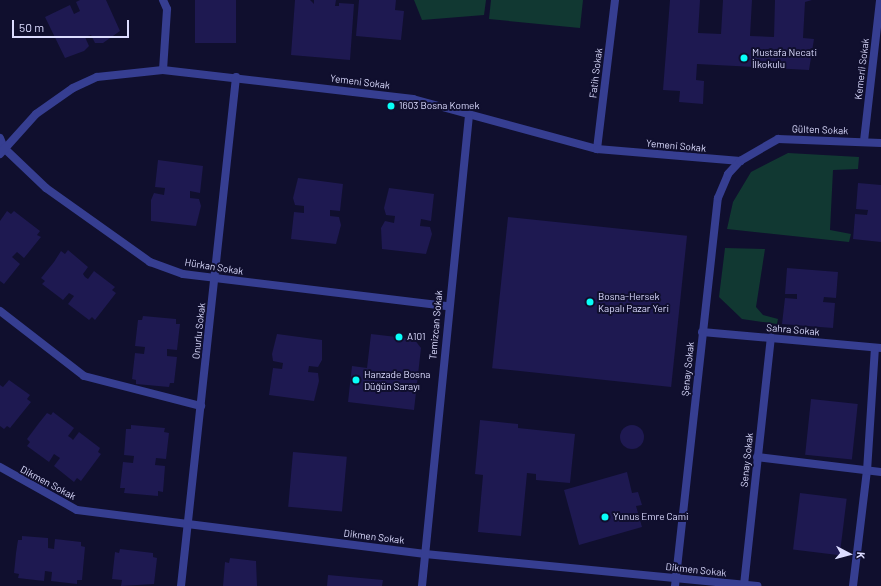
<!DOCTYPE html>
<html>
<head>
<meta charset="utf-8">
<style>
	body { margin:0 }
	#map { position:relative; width:881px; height:586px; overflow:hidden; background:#100f2e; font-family:Barlow,sans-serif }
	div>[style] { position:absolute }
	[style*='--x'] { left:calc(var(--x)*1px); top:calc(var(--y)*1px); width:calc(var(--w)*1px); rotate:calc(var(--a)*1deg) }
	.green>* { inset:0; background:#113832 }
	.building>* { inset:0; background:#1e1951; transform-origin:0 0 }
	.round { border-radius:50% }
	.minor>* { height:8px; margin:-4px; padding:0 4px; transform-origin:4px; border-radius:4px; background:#363e91 }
	.dots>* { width:11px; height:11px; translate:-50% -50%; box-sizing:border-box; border:2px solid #100f2e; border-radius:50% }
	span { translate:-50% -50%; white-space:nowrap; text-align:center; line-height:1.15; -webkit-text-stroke:4px #100f2e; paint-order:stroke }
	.poi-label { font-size:10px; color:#dcdcff }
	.left { translate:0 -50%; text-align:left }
	.street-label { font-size:10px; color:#dcdcff }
	.north { position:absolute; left:829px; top:534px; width:40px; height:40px; -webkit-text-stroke:3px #100f2e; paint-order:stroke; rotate:96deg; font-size:11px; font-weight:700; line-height:16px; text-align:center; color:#dcdcff }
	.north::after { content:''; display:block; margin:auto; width:14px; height:18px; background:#dcdcff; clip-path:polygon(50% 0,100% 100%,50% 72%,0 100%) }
	.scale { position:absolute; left:12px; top:20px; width:117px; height:18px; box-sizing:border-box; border:2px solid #dcdcff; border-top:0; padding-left:5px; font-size:12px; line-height:14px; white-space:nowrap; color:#dcdcff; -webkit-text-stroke:3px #100f2e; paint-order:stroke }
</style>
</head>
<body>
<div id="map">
	<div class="green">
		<i style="clip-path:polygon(414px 0,486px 0,484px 15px,422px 20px)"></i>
		<i style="clip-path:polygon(491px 0,583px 0,580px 28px,489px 19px)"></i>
		<i style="clip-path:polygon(788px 153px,859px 157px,858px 169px,833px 170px,830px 230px,851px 234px,849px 242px,727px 229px,733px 202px,751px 172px)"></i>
		<i style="clip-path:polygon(725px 248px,765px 249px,756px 307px,763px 315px,778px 319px,777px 324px,742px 319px,719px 297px)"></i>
	</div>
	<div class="building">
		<i style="clip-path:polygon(80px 0,106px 0,120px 31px,103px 43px,95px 43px,91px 35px,85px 37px,89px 46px,84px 51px,65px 58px,45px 17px,70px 5px,74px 14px,80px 11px,76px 2px)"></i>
		<i style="left:195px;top:0;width:41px;height:43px"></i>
		<i style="clip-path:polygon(295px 0,310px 0,314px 4px,314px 0,336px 0,335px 6px,339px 6px,339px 3px,354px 4px,350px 60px,291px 55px)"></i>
		<i style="clip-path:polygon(359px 0,396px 0,395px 10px,404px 11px,401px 40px,356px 36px)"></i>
		<i style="clip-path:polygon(670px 0,700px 0,698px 33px,721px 34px,723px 0,752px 0,750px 36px,774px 37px,775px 0,812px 0,805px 2px,803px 38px,814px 39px,809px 70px,697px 64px,696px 80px,704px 81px,703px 104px,679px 102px,680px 91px,663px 90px)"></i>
		<i style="clip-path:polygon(158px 160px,203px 166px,200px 193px,190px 191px,190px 198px,199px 199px,201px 206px,196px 226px,151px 221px,151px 200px,154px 193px,164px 195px,165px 188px,155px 187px)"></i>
		<i style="clip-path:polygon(298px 178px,343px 184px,340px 211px,330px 210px,330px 216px,339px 217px,341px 225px,336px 244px,291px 239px,294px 212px,304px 213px,304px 206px,295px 205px,293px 198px)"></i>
		<i style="clip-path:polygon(858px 183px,881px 185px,881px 242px,853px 239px,855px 214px,867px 215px,868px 210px,856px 209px)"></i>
		<i style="clip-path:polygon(389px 188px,434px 194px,431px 221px,421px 219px,420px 226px,430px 227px,432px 234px,426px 254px,382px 249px,381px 228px,385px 221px,394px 223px,395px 216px,386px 215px,384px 208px)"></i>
		<i style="clip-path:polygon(7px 211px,11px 214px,14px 211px,40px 231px,37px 235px,41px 237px,24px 258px,17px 252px,12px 257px,20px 264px,4px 284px,0 281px,0 221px)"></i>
		<i style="left:508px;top:217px;width:180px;height:152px;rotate:6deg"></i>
		<i style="clip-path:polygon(68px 250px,88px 267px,83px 274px,85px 277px,88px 279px,94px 271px,115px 287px,112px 290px,116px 293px,95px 320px,92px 317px,89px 320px,68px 304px,74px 296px,69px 293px,63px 300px,42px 284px,45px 281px,41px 278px,54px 262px,61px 251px,65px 254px)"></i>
		<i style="clip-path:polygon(787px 268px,838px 272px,836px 298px,824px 297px,823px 302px,835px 303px,833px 328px,782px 324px,785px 298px,797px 299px,797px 294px,785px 294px)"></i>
		<i style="clip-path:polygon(143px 316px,176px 319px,176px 324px,180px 324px,177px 350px,167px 349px,167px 356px,177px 357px,174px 383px,170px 383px,169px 387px,136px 384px,136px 380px,132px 379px,135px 353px,144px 354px,145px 347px,135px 346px,138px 320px,142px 320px)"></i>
		<i style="clip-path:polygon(277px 334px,322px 340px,322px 360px,318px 367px,309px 366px,308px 372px,318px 373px,319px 381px,314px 401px,269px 395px,273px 368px,282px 369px,283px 363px,273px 361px,272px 354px)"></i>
		<i style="clip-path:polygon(371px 334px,414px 339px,421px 348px,414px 410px,348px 402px,352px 366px,367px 368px)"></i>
		<i style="clip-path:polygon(9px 380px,30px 395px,27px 399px,31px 402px,10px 428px,7px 426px,4px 429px,0 426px,0 385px,3px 387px)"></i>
		<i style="left:811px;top:399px;width:47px;height:56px;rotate:6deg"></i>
		<i style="clip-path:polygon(53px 412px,74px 428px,68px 436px,71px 438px,73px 440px,79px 432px,100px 448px,98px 452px,101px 454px,81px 481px,77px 478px,74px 482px,54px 466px,60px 458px,54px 454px,49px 462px,27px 446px,30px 442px,27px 439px,39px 423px,47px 413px,51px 415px)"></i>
		<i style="clip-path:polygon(480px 420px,518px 424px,518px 428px,575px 434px,570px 483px,536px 480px,536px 474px,527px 473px,521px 536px,478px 532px,483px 475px,475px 474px)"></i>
		<i style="clip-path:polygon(131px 425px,165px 428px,164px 432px,169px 433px,166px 459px,156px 458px,155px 465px,165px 466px,163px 492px,158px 491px,158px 496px,124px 493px,125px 488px,120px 488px,123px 462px,133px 463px,134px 456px,124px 455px,126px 429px,131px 429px)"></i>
		<i class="round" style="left:620px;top:425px;width:24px;height:24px"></i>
		<i style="left:293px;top:452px;width:54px;height:55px;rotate:5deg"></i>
		<i style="clip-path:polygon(627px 472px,632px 493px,638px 492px,642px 505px,636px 506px,642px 527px,579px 545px,564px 490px)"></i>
		<i style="left:800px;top:493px;width:47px;height:57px;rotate:7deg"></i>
		<i style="clip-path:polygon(22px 536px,48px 538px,48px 548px,54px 549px,55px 539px,81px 542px,81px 546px,85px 547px,82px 580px,77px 580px,77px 584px,51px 581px,52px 572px,45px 571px,44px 581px,18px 578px,19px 574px,14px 573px,16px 553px,18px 540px,22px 540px)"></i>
		<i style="clip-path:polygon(120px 549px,153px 553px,153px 557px,157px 558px,154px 584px,121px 586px,122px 580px,112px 579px,115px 552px,119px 553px)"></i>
		<i style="clip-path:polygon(230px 558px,256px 561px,257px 586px,223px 586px,225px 562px,229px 563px)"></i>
		<i style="clip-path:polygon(328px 575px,383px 580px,382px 586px,327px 586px)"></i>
	</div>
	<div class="minor">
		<i style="--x:163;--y:70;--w:61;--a:-86.2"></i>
		<i style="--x:167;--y:9;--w:10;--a:-114"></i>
		<i style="--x:0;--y:138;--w:11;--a:68"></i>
		<i style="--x:4;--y:148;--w:58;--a:43.6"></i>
		<i style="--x:46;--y:188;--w:128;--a:35.4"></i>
		<i style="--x:150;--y:262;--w:35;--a:20"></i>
		<i style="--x:183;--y:274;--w:32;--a:7"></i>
		<i style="--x:215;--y:278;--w:235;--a:6.9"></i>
		<i style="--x:864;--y:141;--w:142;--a:-83.5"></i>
		<i style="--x:597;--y:149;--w:150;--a:-83.1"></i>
		<i style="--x:0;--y:154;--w:54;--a:-48"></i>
		<i style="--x:36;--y:114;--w:45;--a:-35.1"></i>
		<i style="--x:73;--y:88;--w:26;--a:-25"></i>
		<i style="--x:97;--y:77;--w:66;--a:-6.1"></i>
		<i style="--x:163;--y:70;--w:252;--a:6.6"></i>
		<i style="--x:413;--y:99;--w:191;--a:15.2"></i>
		<i style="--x:597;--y:149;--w:144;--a:4.8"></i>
		<i style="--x:0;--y:311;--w:106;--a:37.7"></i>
		<i style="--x:84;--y:376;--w:121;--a:14.4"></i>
		<i style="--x:702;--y:332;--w:180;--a:5.1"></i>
		<i style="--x:757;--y:457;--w:125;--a:6.9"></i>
		<i style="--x:0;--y:467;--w:88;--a:29.2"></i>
		<i style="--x:77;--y:510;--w:351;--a:7.2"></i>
		<i style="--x:425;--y:554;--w:334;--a:5.5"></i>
		<i style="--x:744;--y:585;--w:249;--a:-83.8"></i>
		<i style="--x:181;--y:586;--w:512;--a:-83.83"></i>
		<i style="--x:422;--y:586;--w:473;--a:-84.3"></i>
		<i style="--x:675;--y:586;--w:390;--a:-83.7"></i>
		<i style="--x:718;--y:198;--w:26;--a:-67"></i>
		<i style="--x:728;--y:174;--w:18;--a:-47"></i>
		<i style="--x:740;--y:161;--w:44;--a:-30.1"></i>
		<i style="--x:778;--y:139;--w:103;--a:2.2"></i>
		<i style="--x:853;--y:586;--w:116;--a:-83.1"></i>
		<i style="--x:867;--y:471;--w:123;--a:-86.3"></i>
	</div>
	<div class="dots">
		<i style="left:744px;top:58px;background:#08fff9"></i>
		<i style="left:391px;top:106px;background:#08fff9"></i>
		<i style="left:590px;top:302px;background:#08fff9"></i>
		<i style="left:399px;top:337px;background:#08fff9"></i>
		<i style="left:356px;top:380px;background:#08fff9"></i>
		<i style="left:605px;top:517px;background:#08fff9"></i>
	</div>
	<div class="poi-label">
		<span class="left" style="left:752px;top:58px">Mustafa Necati<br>İlkokulu</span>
		<span class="left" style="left:399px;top:106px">1603 Bosna Komek</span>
		<span class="left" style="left:598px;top:302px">Bosna-Hersek<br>Kapalı Pazar Yeri</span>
		<span class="left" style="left:407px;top:337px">A101</span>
		<span class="left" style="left:364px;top:380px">Hanzade Bosna<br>Düğün Sarayı</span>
		<span class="left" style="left:613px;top:517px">Yunus Emre Cami</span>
	</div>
	<div class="street-label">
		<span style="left:862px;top:69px;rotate:-83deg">Kemerli Sokak</span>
		<span style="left:596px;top:73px;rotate:-83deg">Fatih Sokak</span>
		<span style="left:360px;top:82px;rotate:7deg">Yemeni Sokak</span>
		<span style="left:820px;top:130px;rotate:2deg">Gülten Sokak</span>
		<span style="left:676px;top:146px;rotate:5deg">Yemeni Sokak</span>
		<span style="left:214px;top:267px;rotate:9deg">Hürkan Sokak</span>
		<span style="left:436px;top:325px;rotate:-85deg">Temizcan Sokak</span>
		<span style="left:793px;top:330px;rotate:5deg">Sahra Sokak</span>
		<span style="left:199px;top:331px;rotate:-84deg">Onurlu Sokak</span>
		<span style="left:688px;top:369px;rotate:-84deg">Şenay Sokak</span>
		<span style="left:747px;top:460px;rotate:-84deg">Senay Sokak</span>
		<span style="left:48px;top:483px;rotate:28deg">Dikmen Sokak</span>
		<span style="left:374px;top:537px;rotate:7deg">Dikmen Sokak</span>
		<span style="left:696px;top:570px;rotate:6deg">Dikmen Sokak</span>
	</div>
	<div class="north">K</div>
	<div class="scale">50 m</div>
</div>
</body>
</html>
